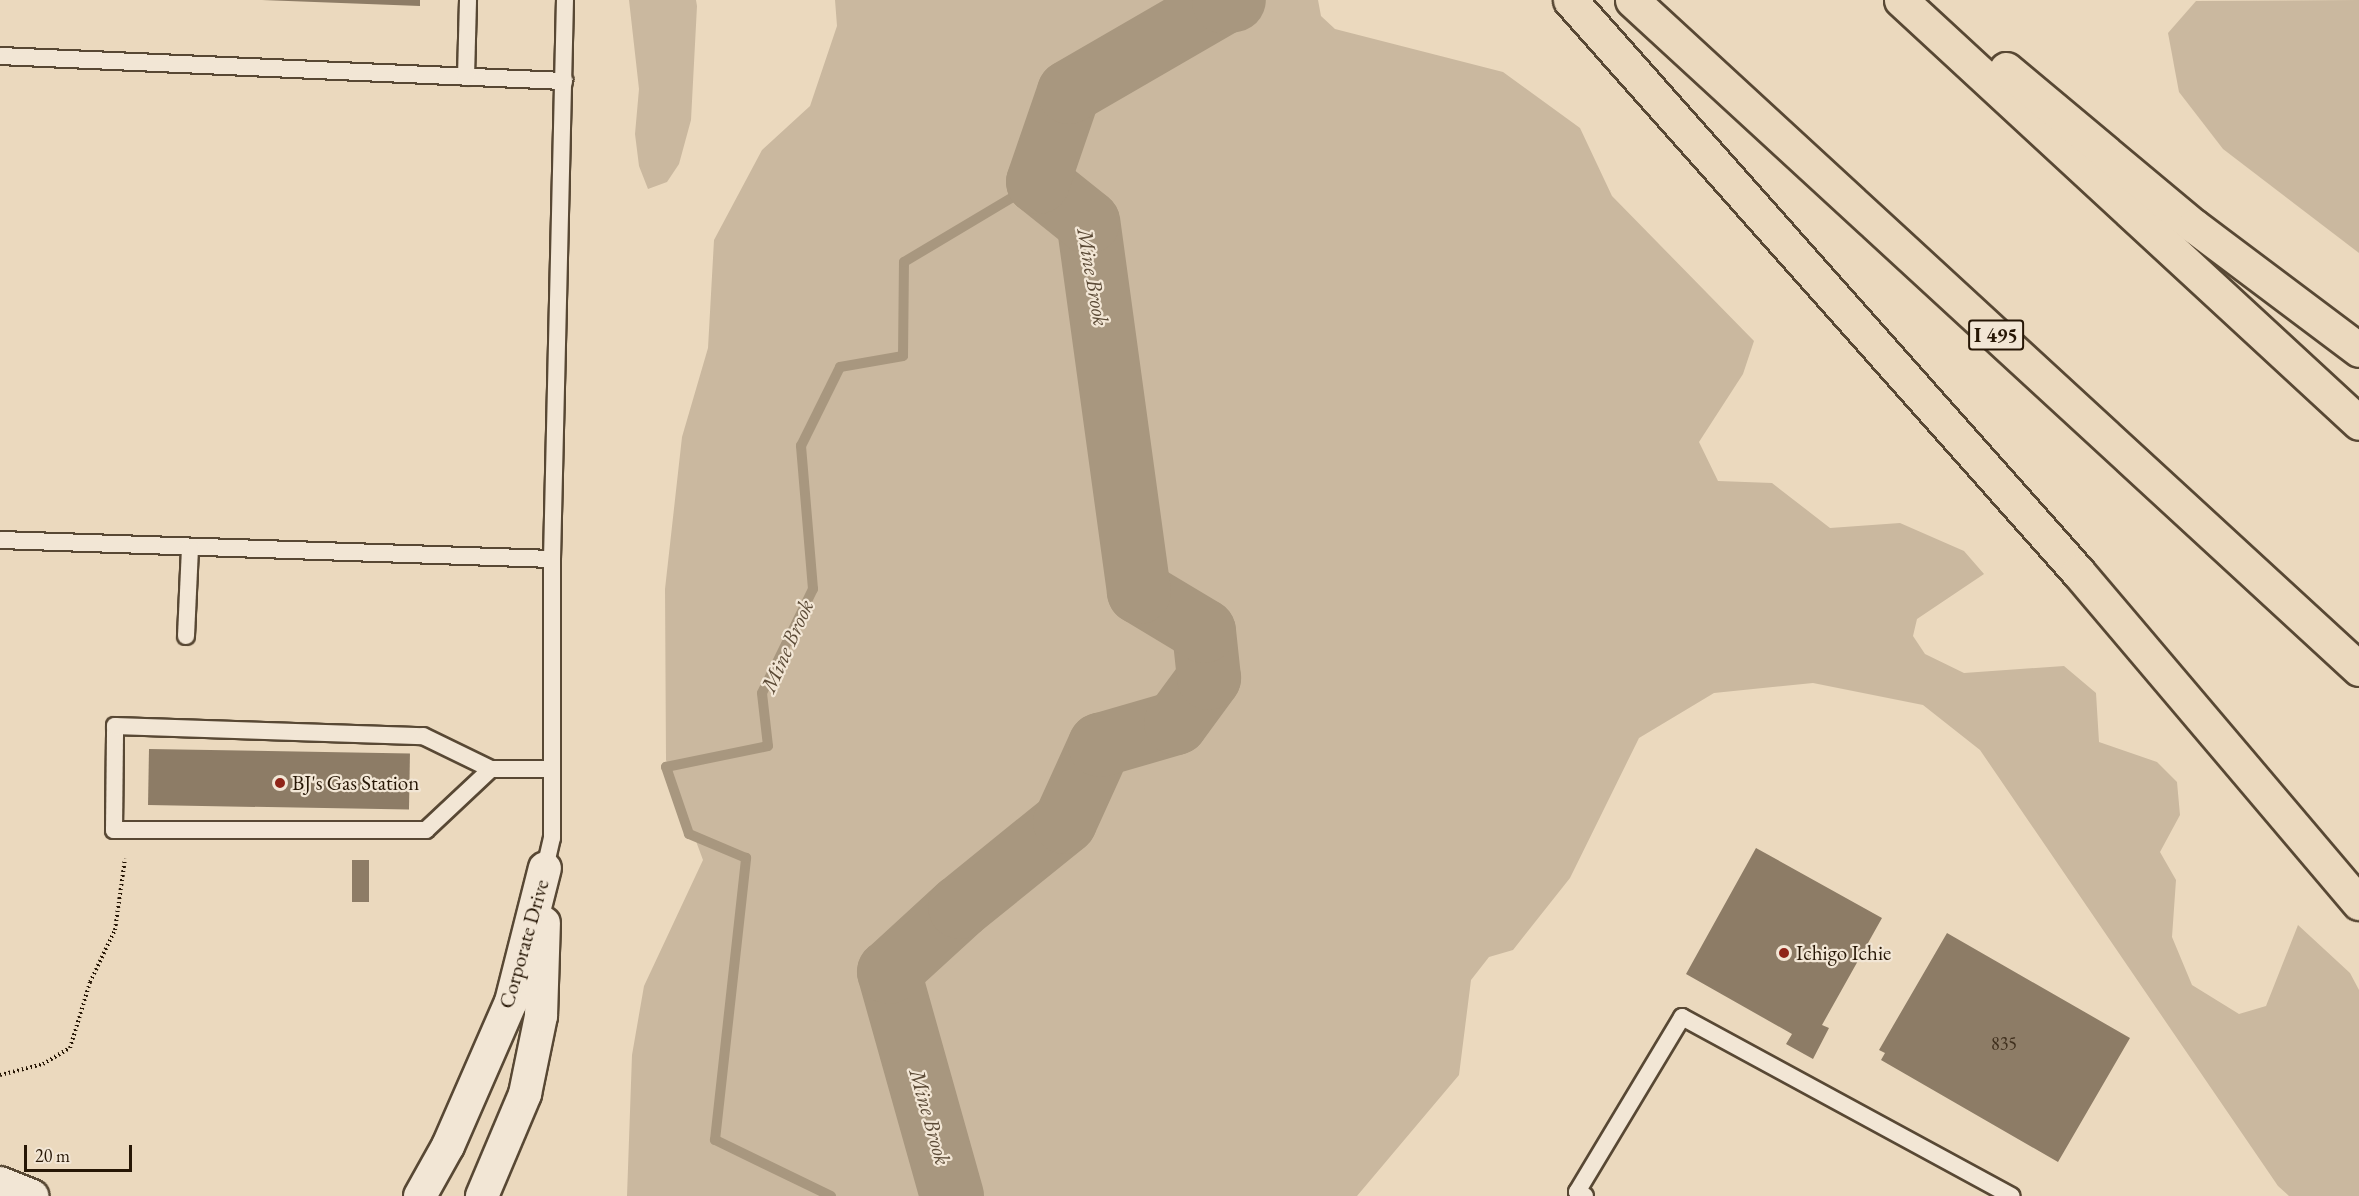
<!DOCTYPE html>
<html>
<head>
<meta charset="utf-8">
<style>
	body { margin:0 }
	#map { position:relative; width:2359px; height:1196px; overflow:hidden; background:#ebd9be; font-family:"EB Garamond",serif }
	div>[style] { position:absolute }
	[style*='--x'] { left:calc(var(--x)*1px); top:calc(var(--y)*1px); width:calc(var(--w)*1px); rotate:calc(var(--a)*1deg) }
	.green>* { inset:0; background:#cab89f }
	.stream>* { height:10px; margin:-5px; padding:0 5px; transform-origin:5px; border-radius:5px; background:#a8977f }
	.river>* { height:64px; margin:-32px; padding:0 32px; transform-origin:32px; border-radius:32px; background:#a8977f }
	.building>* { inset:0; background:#8d7c66; transform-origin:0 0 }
	.path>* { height:4px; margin-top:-2px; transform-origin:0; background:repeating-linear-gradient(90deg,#271706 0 1.5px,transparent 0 4.5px) }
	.roads { filter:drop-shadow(2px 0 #584834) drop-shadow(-2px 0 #584834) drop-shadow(0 2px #584834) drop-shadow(0 -2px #584834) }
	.service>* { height:16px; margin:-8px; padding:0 8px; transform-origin:8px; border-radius:8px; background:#f2e6d5 }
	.minor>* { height:32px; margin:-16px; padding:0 16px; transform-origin:16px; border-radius:16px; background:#f2e6d5 }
	.motorway>* { height:33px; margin:-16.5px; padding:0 16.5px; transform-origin:16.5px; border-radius:16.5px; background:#ebd9be }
	.dots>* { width:16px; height:16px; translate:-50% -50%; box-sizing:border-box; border:3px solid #f2e6d5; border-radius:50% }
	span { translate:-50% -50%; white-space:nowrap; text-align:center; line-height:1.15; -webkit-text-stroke:4.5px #f2e6d5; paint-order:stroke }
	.number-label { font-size:18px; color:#40301e }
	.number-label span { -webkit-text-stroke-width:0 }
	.shield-label span { padding:2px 4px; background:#f2e6d5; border:2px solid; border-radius:4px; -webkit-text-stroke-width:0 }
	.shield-label { font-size:20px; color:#271706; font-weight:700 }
	.poi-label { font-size:21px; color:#271706 }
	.left { translate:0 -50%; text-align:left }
	.street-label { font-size:21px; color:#271706 }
	.water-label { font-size:22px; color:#5b4a36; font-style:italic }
	.scale { position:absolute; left:24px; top:1145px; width:108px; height:27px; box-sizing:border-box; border:3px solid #271706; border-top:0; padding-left:8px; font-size:18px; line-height:21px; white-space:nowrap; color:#271706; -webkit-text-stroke:4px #f2e6d5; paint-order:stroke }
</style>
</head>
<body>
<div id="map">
	<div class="green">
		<i style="clip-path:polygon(629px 0,696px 0,697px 6px,691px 120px,679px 164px,667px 182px,648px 189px,639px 166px,635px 134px,639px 89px)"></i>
		<i style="clip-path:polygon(835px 0,1318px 0,1321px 16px,1335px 29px,1503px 72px,1580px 128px,1612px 196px,1754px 341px,1743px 374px,1699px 442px,1718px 481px,1772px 483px,1830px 528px,1900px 523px,1964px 551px,1984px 574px,1917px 619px,1913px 636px,1925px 654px,1964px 673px,2064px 666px,2096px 693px,2099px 742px,2157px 762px,2177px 782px,2180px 815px,2160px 852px,2176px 880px,2172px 937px,2192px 985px,2239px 1014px,2266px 1006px,2298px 925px,2350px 973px,2359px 990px,2359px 1196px,2289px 1196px,2278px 1186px,1980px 750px,1923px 705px,1813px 683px,1714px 693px,1639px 738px,1570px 878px,1513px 950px,1489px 957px,1471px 980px,1459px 1075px,1357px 1196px,627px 1196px,632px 1055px,644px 986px,703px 860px,666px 760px,665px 589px,682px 437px,708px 348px,714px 240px,762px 150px,810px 106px,837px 26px)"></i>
		<i style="clip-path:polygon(2359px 0,2359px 253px,2223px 149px,2179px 92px,2168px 33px,2196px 1px)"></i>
	</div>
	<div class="stream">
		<i style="--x:831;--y:1196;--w:129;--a:-154.2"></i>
		<i style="--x:715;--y:1140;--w:284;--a:-83.7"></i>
		<i style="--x:746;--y:858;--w:62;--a:-157.2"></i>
		<i style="--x:689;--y:834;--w:71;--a:-108.9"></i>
		<i style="--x:666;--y:767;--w:104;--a:-11.6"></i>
		<i style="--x:768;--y:746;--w:53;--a:-96.5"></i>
		<i style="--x:762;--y:693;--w:116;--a:-63.9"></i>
		<i style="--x:813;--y:589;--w:144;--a:-94.8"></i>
		<i style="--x:801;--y:446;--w:88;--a:-63.7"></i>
		<i style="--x:840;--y:367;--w:64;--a:-9.9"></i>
		<i style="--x:903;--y:356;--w:94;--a:-89.4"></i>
		<i style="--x:904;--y:262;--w:156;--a:-30.8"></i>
	</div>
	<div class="river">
		<i style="--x:952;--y:1196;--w:233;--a:-105.7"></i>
		<i style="--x:889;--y:972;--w:96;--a:-42.5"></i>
		<i style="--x:960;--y:907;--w:135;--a:-39"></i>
		<i style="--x:1065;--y:822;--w:85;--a:-65.6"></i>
		<i style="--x:1100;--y:745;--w:79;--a:-16.1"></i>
		<i style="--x:1176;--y:723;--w:56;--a:-53.7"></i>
		<i style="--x:1209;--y:678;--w:47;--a:-96.1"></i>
		<i style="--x:1204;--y:631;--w:76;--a:-149"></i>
		<i style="--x:1139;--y:592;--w:373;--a:-97.8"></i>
		<i style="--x:1088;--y:222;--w:64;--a:-141.3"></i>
		<i style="--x:1038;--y:182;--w:95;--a:-71"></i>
		<i style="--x:1069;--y:92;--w:179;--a:-30.1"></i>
		<i style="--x:1224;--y:2;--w:10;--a:-11"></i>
	</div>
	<div class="building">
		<i style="clip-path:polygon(262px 0,420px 0,420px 6px)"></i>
		<i style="left:149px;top:749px;width:261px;height:56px;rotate:1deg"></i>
		<i style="clip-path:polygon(1756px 848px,1882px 918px,1822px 1025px,1829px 1028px,1813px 1059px,1786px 1044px,1792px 1034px,1686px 974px)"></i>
		<i style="left:352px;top:860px;width:17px;height:42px"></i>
		<i style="clip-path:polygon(1947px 933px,2130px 1038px,2058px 1162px,1881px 1060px,1885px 1053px,1879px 1050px)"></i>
	</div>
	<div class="path">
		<i style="--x:0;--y:1075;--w:44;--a:-14.3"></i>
		<i style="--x:43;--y:1064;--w:31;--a:-31"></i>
		<i style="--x:70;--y:1048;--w:69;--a:-73.1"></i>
		<i style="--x:90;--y:982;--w:58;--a:-64.3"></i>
		<i style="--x:115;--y:930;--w:72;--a:-82"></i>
	</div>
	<div class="roads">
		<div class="service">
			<i style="--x:0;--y:56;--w:565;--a:2.54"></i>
			<i style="--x:466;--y:77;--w:77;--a:-88.5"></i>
			<i style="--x:0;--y:540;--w:552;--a:1.97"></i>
			<i style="--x:186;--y:636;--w:89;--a:-87.4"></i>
			<i style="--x:491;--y:769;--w:89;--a:136.8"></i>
			<i style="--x:426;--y:830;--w:312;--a:180"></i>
			<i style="--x:114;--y:830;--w:104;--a:-89.4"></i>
			<i style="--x:115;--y:726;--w:308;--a:1.9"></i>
			<i style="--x:423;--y:736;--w:76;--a:25.9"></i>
			<i style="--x:491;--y:769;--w:60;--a:0"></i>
			<i style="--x:545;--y:868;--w:31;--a:-77"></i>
			<i style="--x:552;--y:838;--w:279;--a:-90"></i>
			<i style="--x:552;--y:559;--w:559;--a:-88.67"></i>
			<i style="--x:1585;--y:1196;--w:9;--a:-153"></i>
			<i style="--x:1577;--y:1192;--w:204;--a:-59"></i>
			<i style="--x:1682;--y:1017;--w:375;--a:28.5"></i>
		</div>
		<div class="minor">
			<i style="--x:0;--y:1183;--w:35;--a:22"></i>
			<i style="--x:420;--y:1196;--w:57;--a:-60.8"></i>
			<i style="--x:448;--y:1146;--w:157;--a:-66.4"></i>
			<i style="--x:511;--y:1002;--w:138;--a:-75.8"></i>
			<i style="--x:482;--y:1196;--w:111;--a:-67.1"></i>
			<i style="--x:525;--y:1094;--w:80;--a:-78.4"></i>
			<i style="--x:541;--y:1016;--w:93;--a:-88.2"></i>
		</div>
		<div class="motorway">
			<i style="--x:1570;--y:0;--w:765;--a:48.39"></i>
			<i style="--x:2078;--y:572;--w:434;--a:49.7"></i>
			<i style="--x:1632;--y:0;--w:988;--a:42.62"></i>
			<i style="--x:1901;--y:0;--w:623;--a:42.72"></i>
			<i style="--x:2006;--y:69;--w:245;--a:39.9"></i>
			<i style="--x:2194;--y:226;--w:206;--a:36.9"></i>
		</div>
	</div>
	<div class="dots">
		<i style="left:280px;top:783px;background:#8f2418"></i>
		<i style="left:1784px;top:953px;background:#8f2418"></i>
	</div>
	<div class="number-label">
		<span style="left:2004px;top:1044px">835</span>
	</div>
	<div class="shield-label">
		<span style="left:1996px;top:335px">I 495</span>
	</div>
	<div class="poi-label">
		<span class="left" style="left:292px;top:783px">BJ's Gas Station</span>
		<span class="left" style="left:1796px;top:953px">Ichigo Ichie</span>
	</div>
	<div class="street-label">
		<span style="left:524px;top:944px;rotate:-74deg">Corporate Drive</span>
	</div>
	<div class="water-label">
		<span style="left:1093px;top:277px;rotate:80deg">Mine Brook</span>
		<span style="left:787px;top:646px;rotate:-66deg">Mine Brook</span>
		<span style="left:930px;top:1117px;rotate:74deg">Mine Brook</span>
	</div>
	<div class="scale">20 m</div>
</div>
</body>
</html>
